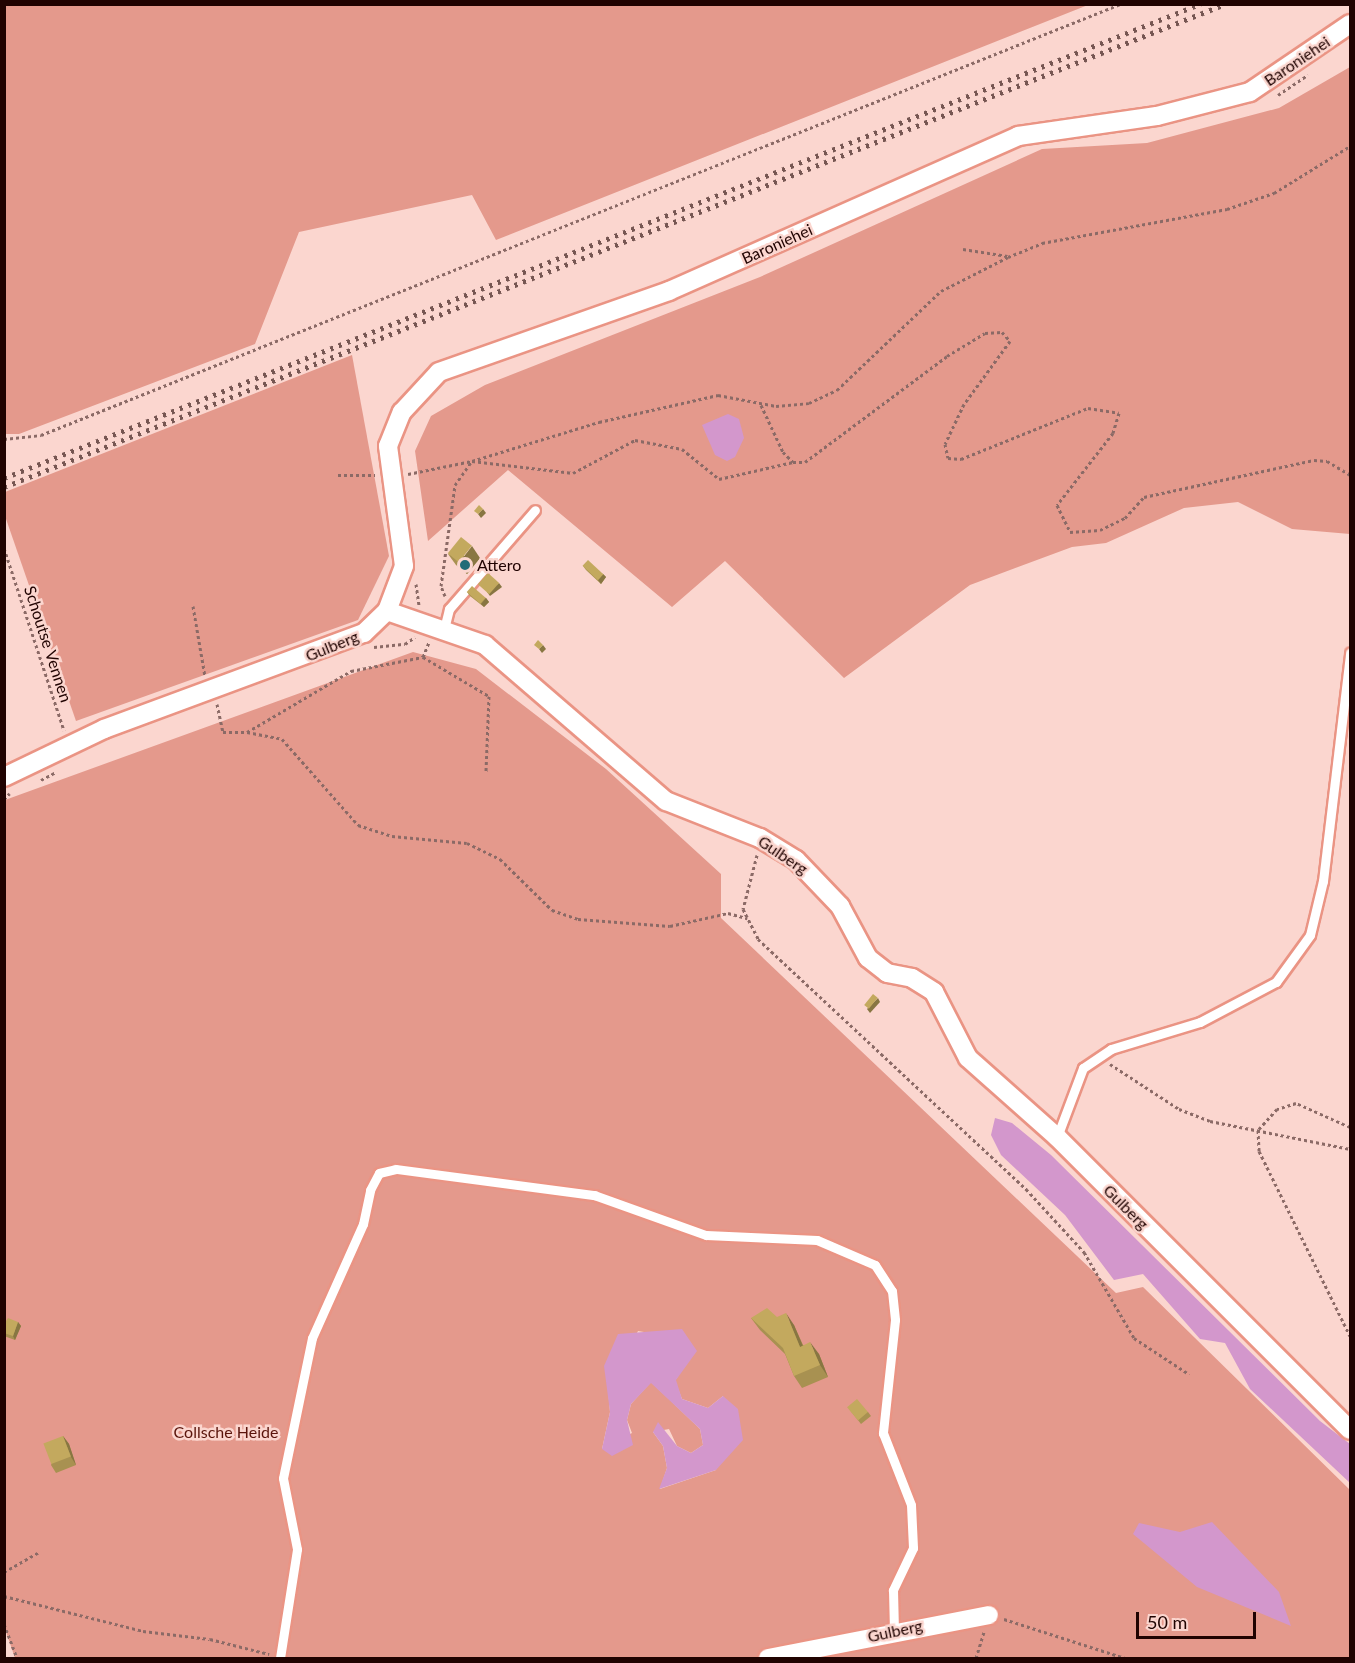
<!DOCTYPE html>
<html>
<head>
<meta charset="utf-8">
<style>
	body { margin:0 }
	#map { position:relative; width:1355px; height:1663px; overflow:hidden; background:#fbd6cf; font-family:Lato,sans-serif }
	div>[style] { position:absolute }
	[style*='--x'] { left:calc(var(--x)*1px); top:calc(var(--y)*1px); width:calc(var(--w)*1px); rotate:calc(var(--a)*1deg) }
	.green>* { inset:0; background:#e4998c }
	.water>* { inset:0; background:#d397cc }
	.path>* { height:3px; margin-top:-1.5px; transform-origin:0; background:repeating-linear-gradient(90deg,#8b6a66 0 3px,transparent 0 6px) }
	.roads { filter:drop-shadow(2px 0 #ea9484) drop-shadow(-2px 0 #ea9484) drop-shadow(0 2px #ea9484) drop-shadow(0 -2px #ea9484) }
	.service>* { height:9px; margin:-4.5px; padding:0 4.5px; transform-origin:4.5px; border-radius:4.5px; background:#fff }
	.minor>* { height:18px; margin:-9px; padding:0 9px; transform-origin:9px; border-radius:9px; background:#fff }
	.rail>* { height:4.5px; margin-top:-2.25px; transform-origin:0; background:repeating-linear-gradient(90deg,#765652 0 3px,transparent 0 9px) }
	.wall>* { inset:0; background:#a89151 }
	.shaded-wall>* { inset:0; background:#887642; transform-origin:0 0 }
	.building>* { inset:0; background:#c3a95e; transform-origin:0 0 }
	.dots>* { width:16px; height:16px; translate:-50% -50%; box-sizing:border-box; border:3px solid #fbd6cf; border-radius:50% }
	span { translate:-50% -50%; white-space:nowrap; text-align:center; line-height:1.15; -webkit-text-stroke:5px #fbd6cf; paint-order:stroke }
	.street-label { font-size:16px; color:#200301 }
	.poi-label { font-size:16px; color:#200301 }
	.left { translate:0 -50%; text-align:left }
	.park-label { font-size:16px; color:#5a140b }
	.frame { position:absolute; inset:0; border:6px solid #200301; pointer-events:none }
	.scale { position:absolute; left:1136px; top:1612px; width:120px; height:27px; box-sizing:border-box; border:3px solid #200301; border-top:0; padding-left:8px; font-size:18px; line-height:21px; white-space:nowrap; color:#200301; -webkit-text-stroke:4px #fbd6cf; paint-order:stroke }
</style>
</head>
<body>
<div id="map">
	<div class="green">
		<i style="clip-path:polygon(5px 4px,1088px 4px,1088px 5px,496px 240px,472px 195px,299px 232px,255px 344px,19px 434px,4px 434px)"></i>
		<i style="clip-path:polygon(1350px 67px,1350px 534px,1292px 529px,1238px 502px,1184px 508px,1106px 543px,1072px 547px,970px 585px,844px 678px,725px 561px,672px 607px,508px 470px,428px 541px,415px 451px,431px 416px,485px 385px,760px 277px,1042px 149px,1147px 143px,1279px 108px)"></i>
		<i style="clip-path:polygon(352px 355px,389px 556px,358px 620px,76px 721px,5px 516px,5px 492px)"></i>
		<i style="clip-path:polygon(evenodd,413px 652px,476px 669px,606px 769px,721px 874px,721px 918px,1116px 1293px,1143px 1287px,1350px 1490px,1350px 1658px,15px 1658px,4px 1626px,5px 800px,413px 652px,638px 1331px,662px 1335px,687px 1361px,675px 1381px,682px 1399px,708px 1408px,723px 1396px,716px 1470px,660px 1489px,667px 1468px,663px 1446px,653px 1432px,669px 1429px,677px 1446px,691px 1453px,703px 1445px,700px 1429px,651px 1382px,631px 1404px,627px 1420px,632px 1433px,602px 1449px,610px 1412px,608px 1389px,638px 1331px)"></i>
	</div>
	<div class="water">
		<i style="clip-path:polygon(728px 414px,739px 419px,744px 438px,735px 457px,727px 461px,715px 455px,702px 425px)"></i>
		<i style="clip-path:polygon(995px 1118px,1012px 1123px,1051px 1155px,1320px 1421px,1350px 1444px,1350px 1483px,1250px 1389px,1225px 1343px,1200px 1339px,1143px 1274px,1114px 1280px,1065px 1215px,1001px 1155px,991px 1135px)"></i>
		<i style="clip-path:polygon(682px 1329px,697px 1351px,676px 1380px,682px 1399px,708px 1408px,723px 1396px,738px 1409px,743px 1440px,716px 1470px,659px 1489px,667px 1468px,663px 1446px,653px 1432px,658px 1422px,677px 1446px,691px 1453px,703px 1445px,700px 1429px,651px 1383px,631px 1404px,627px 1420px,633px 1445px,612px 1456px,602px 1449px,610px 1412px,604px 1366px,618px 1334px)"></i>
		<i style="clip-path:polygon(1212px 1522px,1279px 1592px,1291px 1626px,1197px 1587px,1133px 1534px,1139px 1523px,1180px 1532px)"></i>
	</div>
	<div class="path">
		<i style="--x:1278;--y:95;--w:36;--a:-34"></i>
		<i style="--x:963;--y:249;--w:45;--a:9"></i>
		<i style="--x:761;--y:405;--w:52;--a:64.9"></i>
		<i style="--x:783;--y:452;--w:14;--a:45"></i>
		<i style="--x:793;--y:462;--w:12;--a:0"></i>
		<i style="--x:805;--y:462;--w:177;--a:-36.7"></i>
		<i style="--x:947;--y:356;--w:44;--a:-31.2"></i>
		<i style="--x:985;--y:333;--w:17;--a:-3"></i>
		<i style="--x:1002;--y:332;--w:12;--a:48"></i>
		<i style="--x:1010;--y:341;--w:78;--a:126.1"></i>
		<i style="--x:964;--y:404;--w:44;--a:115.4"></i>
		<i style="--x:945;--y:444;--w:14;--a:78"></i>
		<i style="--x:948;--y:458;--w:13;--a:4"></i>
		<i style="--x:961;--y:459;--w:137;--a:-21.9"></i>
		<i style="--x:1088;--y:408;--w:31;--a:9"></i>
		<i style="--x:1119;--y:413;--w:21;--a:107"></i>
		<i style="--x:1113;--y:433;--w:91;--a:127.9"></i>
		<i style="--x:1057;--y:505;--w:30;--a:64"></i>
		<i style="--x:1070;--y:532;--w:30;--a:-4"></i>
		<i style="--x:1100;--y:530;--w:28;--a:-26"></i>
		<i style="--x:1125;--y:518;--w:28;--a:-48"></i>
		<i style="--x:1144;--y:497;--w:174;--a:-12.3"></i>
		<i style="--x:1314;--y:460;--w:13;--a:4"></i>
		<i style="--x:1327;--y:461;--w:27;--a:31"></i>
		<i style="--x:4;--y:439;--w:37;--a:-6"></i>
		<i style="--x:41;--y:435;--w:1162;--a:-21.77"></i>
		<i style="--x:408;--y:474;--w:65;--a:-11.5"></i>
		<i style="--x:472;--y:461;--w:102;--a:6.8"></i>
		<i style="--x:573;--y:473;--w:70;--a:-28"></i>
		<i style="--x:635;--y:440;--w:48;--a:10.8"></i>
		<i style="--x:682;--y:449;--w:48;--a:39"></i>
		<i style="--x:719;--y:479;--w:76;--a:-12.9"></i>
		<i style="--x:338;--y:475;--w:37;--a:0"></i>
		<i style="--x:4;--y:548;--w:192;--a:71.8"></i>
		<i style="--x:416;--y:584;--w:21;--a:82"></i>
		<i style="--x:445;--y:596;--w:11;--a:-112"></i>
		<i style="--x:441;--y:586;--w:102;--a:-82.1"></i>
		<i style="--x:455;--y:485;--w:29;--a:-55"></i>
		<i style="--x:472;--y:461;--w:133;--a:-17.1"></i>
		<i style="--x:599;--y:422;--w:122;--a:-12.8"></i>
		<i style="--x:718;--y:395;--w:59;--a:10.7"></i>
		<i style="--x:776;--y:406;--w:33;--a:-5"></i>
		<i style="--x:809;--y:403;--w:31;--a:-25"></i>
		<i style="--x:837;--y:390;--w:144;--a:-43.6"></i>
		<i style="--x:941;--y:291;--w:75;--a:-26.9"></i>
		<i style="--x:1008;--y:257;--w:37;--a:-22"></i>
		<i style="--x:1042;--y:243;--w:188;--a:-10.4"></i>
		<i style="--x:1227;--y:209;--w:50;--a:-18.8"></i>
		<i style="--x:1274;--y:193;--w:89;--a:-31.7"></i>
		<i style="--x:193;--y:606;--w:71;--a:80.3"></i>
		<i style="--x:374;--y:647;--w:31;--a:-6"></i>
		<i style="--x:405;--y:644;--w:12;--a:-35"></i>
		<i style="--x:423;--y:657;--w:16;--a:-68"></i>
		<i style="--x:217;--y:704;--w:29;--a:78"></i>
		<i style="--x:223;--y:732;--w:24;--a:0"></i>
		<i style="--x:247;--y:732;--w:121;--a:-30.4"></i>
		<i style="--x:351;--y:671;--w:73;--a:-11"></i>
		<i style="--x:423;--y:657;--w:77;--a:30.6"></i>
		<i style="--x:489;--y:696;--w:76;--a:92.3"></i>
		<i style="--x:247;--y:732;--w:36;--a:11"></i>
		<i style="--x:282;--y:739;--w:115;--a:48.5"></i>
		<i style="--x:358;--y:825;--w:36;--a:18"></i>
		<i style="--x:392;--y:836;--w:75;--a:5.3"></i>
		<i style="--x:467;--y:843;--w:37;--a:26"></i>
		<i style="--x:500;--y:859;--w:73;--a:44.4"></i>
		<i style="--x:552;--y:910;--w:28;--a:19"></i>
		<i style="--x:578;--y:919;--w:92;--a:4.4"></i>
		<i style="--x:670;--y:926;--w:59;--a:-12.6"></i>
		<i style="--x:728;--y:913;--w:20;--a:15"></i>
		<i style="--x:41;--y:780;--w:17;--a:-28"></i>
		<i style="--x:4;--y:799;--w:8;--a:-45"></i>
		<i style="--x:757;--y:855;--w:56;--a:104.5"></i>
		<i style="--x:743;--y:909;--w:34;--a:63"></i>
		<i style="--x:758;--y:939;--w:367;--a:43"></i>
		<i style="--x:1026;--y:1189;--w:86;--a:47.4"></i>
		<i style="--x:1084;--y:1252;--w:99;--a:59.8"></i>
		<i style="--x:1134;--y:1338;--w:66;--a:33.2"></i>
		<i style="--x:1110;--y:1064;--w:82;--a:33.1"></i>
		<i style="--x:1179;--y:1109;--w:33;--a:21"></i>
		<i style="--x:1210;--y:1121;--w:143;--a:11.3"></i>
		<i style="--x:1350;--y:1127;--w:59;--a:-156"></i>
		<i style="--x:1296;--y:1103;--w:20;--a:162"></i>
		<i style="--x:1277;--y:1109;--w:28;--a:132"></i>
		<i style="--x:1258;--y:1130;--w:21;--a:87"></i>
		<i style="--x:1259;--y:1151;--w:206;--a:63.8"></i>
		<i style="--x:4;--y:1572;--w:40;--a:-29.7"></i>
		<i style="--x:4;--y:1596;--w:143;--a:14.1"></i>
		<i style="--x:143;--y:1631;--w:67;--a:6.8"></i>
		<i style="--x:210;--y:1639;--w:61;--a:14.3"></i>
		<i style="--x:1004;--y:1619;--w:127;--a:17.9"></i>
		<i style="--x:4;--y:1624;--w:36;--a:69"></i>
		<i style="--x:976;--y:1658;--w:27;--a:-73"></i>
	</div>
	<div class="roads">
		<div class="service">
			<i style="--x:444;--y:629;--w:21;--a:-76"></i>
			<i style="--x:449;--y:609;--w:131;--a:-49"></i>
			<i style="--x:1057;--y:1137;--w:74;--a:-69.4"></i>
			<i style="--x:1083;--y:1068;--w:34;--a:-34"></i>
			<i style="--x:1111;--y:1049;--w:93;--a:-16.9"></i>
			<i style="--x:1200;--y:1022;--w:86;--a:-27.8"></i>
			<i style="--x:1276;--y:982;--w:58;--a:-54.1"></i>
			<i style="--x:1310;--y:935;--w:56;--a:-76.5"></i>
			<i style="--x:1323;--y:881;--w:230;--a:-83.2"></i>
			<i style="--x:280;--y:1658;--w:110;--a:-81.1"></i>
			<i style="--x:297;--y:1549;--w:72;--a:-101.2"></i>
			<i style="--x:283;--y:1478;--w:143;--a:-78.3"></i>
			<i style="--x:312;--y:1338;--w:125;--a:-65.9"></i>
			<i style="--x:363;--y:1224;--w:35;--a:-78"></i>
			<i style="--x:370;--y:1190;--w:19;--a:-62"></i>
			<i style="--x:379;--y:1173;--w:17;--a:-13"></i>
			<i style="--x:396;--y:1169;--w:200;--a:7.5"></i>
			<i style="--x:594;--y:1195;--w:119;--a:19.7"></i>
			<i style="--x:706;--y:1235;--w:111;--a:2.6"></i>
			<i style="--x:817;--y:1240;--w:63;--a:23.3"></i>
			<i style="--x:875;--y:1265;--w:31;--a:57"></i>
			<i style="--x:892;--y:1291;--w:29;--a:84"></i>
			<i style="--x:895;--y:1320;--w:114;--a:96.1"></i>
			<i style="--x:883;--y:1433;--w:77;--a:68.7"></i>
			<i style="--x:911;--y:1505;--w:43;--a:87.3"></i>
			<i style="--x:913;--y:1548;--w:47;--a:115.5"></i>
			<i style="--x:893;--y:1590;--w:41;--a:88.6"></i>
		</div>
		<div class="minor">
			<i style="--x:387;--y:611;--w:104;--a:19.1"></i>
			<i style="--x:485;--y:645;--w:239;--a:40.8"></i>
			<i style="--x:666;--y:801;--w:101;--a:21.5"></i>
			<i style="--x:760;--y:838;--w:42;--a:31.4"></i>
			<i style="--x:796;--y:860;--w:64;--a:46.3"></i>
			<i style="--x:840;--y:906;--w:59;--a:61.7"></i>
			<i style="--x:868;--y:958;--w:24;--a:38"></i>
			<i style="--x:887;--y:973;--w:25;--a:11"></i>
			<i style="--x:912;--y:978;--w:26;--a:32"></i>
			<i style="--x:934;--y:992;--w:74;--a:62.7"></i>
			<i style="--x:968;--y:1058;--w:119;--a:41.6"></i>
			<i style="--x:1057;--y:1137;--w:414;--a:45"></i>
			<i style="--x:4;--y:777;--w:111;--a:-25.6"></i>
			<i style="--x:104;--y:729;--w:277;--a:-20.3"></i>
			<i style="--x:364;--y:633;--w:32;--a:-44"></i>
			<i style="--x:387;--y:611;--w:48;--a:-69.3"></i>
			<i style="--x:404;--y:566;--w:121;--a:-97.6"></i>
			<i style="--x:388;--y:446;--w:37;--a:-68"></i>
			<i style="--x:402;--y:412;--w:54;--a:-47.2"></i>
			<i style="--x:439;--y:372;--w:244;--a:-19.4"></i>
			<i style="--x:669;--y:291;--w:382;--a:-23.9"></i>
			<i style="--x:1018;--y:136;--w:140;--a:-8.2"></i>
			<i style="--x:1157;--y:116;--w:96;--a:-14.5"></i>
			<i style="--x:1250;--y:92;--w:121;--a:-34.2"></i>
			<i style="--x:768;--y:1658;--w:225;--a:-11"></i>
		</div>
	</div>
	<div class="rail">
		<i style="--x:4;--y:478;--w:1287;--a:-21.62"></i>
		<i style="--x:4;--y:487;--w:1313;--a:-21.58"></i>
	</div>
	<div class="wall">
		<i style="clip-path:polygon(448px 554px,480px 558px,467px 574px,456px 565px)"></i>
		<i style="clip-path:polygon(583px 566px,603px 574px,606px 577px,601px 584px,586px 570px)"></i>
		<i style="clip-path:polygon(467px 592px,486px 598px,489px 602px,484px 607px,470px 596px)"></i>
		<i style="clip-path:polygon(777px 1317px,794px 1325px,803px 1345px,819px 1354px,828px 1377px,802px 1388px,794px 1376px,785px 1354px,760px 1330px,751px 1318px)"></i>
		<i style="clip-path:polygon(18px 1322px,21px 1326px,15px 1340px,4px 1336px,4px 1324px)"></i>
		<i style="clip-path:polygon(850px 1410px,868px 1412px,871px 1416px,861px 1424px)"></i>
		<i style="clip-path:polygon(63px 1436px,69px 1444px,76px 1465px,56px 1473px,51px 1465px)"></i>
	</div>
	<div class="shaded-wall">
		<i style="clip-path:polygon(483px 509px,486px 513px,481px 518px,478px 514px)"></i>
		<i style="clip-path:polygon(472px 546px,480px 558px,467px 574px,459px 563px)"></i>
		<i style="clip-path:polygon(603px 574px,606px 577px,601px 584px,598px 580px)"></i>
		<i style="left:499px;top:583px;width:5px;height:15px;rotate:53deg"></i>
		<i style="clip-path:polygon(486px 598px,489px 602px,484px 607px,481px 604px)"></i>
		<i style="clip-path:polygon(543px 645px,546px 649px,542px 653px,539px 649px)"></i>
		<i style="clip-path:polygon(878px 998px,880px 1002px,870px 1013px,867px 1009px)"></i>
		<i style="clip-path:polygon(786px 1313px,794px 1325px,808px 1358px,800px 1347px)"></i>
		<i style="clip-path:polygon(18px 1322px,21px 1326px,15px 1340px,13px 1336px)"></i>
		<i style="clip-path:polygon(810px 1342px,819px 1354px,828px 1377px,820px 1365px)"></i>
		<i style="clip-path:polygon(63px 1436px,69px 1444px,76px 1465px,71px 1457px)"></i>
	</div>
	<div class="building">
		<i style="clip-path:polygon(479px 505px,483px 509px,478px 514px,474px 511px)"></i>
		<i style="left:461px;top:537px;width:14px;height:21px;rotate:39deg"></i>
		<i style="left:588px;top:560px;width:21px;height:8px;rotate:43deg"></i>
		<i style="left:488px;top:573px;width:15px;height:15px;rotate:42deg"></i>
		<i style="left:472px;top:586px;width:18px;height:8px;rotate:41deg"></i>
		<i style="clip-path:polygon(538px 640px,543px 645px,539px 649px,534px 645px)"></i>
		<i style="left:873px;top:994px;width:6px;height:14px;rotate:39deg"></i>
		<i style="clip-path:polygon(767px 1308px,777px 1317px,786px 1313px,800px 1347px,810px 1342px,820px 1365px,794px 1376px,783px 1348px,751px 1318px)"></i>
		<i style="clip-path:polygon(8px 1318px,18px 1322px,13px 1336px,4px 1333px,4px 1324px)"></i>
		<i style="left:857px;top:1399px;width:17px;height:13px;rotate:50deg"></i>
		<i style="left:63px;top:1436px;width:22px;height:21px;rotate:69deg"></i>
	</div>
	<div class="dots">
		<i style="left:465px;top:565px;background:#226b77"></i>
	</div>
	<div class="street-label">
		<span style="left:1297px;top:61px;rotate:-34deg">Baroniehei</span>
		<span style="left:777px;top:244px;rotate:-24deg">Baroniehei</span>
		<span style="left:48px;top:644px;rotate:72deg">Schoutse Vennen</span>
		<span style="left:332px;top:646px;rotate:-22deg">Gulberg</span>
		<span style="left:783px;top:855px;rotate:34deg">Gulberg</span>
		<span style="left:1126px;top:1207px;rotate:45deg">Gulberg</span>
		<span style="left:895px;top:1631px;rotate:-12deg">Gulberg</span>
	</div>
	<div class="poi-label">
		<span class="left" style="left:477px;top:565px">Attero</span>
	</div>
	<div class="park-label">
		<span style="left:226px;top:1432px">Collsche Heide</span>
	</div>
	<div class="frame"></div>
	<div class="scale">50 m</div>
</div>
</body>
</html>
